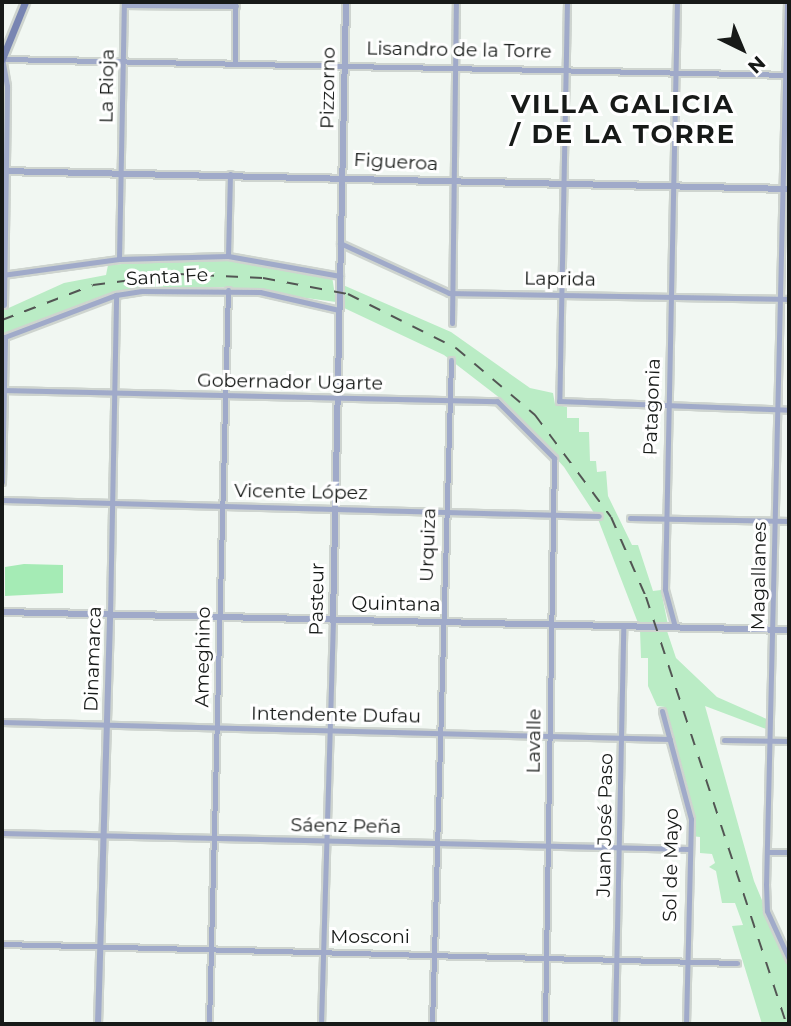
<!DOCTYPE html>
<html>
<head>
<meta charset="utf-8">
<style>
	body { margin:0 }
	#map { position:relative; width:791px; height:1026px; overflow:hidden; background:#f1f7f2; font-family:Montserrat,sans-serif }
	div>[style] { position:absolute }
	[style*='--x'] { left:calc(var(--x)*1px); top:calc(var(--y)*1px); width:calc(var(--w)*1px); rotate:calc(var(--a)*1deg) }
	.green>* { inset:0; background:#baecc5 }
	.building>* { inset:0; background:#a5ebb5 }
	.roads { filter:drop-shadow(2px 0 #ced4cf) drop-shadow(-2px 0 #ced4cf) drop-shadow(0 2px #ced4cf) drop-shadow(0 -2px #ced4cf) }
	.minor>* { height:5px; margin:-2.5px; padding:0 2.5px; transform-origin:2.5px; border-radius:2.5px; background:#a0aac9 }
	.tertiary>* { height:6px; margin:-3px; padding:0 3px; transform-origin:3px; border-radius:3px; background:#a0aac9 }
	.secondary>* { height:7px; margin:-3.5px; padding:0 3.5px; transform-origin:3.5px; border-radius:3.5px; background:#7885b2 }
	.rail>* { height:2px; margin-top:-1px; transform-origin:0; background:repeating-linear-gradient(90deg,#525553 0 12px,transparent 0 24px) }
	span { translate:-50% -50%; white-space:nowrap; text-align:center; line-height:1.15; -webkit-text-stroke:6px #fff; paint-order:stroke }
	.street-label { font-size:19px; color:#171a18 }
	.district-label { font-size:26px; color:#171a18; font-weight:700; letter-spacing:2px }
	.frame { position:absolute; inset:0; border:4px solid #171a18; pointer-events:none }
	.north { position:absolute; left:707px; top:14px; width:70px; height:70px; -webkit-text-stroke:5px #fff; paint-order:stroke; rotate:137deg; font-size:19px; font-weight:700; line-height:28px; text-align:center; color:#171a18 }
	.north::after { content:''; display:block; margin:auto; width:24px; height:32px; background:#171a18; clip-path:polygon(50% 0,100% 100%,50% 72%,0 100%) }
</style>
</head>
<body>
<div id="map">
	<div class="green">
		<i style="clip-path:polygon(221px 257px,332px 276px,336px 302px,223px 287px,140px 290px,106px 296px,2px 335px,2px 311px,64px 283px,106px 275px,108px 265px)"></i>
		<i style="clip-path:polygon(343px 285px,451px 332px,530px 388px,553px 393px,555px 404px,567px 407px,567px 418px,579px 418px,579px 432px,589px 432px,590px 461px,596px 461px,597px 472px,606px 471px,608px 496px,632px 545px,638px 545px,653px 591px,661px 590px,668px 625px,638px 623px,598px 519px,564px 467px,505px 402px,444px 355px,342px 307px)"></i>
		<i style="clip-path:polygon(640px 630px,667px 631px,676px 658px,717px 697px,769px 720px,769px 730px,705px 706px,754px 881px,789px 965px,789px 1024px,762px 1024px,732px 926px,743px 925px,735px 903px,722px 903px,716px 871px,709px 867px,715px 863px,712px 854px,700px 853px,700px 837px,691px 836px,688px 789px,665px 707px,657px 706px,648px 686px,648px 658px,641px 658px)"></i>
	</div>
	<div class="building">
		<i style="clip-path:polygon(24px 564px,63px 565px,63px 593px,5px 596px,5px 567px)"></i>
	</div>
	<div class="roads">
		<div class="minor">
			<i style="--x:235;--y:2;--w:62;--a:90"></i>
			<i style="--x:567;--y:2;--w:399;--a:91.1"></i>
			<i style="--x:559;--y:401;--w:230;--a:2.2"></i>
			<i style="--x:787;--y:2;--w:882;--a:91.36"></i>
			<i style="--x:766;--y:884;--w:27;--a:88"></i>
			<i style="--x:767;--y:911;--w:53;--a:65.4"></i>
			<i style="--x:124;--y:5;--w:112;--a:0.5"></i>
			<i style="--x:340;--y:243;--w:120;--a:24.6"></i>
			<i style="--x:449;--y:293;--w:340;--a:1"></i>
			<i style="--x:228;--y:256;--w:82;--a:-88.6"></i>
			<i style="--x:119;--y:259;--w:257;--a:-88.9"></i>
			<i style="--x:2;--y:275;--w:118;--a:-7.8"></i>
			<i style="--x:119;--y:259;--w:109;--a:-1.6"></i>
			<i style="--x:228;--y:256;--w:114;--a:10.1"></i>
			<i style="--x:4;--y:305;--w:219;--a:-89.2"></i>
			<i style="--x:7;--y:86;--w:27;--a:-100"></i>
			<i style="--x:2;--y:59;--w:787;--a:1.16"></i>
			<i style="--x:452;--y:323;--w:321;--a:-89.3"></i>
			<i style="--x:2;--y:338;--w:122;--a:-20.7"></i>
			<i style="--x:116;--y:295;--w:26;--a:-9"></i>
			<i style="--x:142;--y:291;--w:118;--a:0.5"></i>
			<i style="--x:260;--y:292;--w:81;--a:12.8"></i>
			<i style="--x:2;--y:390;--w:495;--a:1.3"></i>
			<i style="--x:497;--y:401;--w:81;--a:45"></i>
			<i style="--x:554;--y:458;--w:566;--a:90.91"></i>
			<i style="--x:2;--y:482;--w:145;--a:-88.8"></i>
			<i style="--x:2;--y:500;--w:597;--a:1.54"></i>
			<i style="--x:630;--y:518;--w:159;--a:1.1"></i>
			<i style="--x:110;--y:615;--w:320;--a:-88.9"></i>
			<i style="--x:675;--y:627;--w:39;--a:-105"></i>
			<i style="--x:665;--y:589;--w:587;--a:-88.83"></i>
			<i style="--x:662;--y:711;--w:112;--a:75"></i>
			<i style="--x:691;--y:819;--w:205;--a:91.4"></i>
			<i style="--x:2;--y:722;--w:668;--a:1.46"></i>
			<i style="--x:724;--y:740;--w:65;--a:0.9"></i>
			<i style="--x:2;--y:833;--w:687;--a:1.33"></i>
			<i style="--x:768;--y:852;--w:21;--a:0"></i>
			<i style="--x:2;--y:944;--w:735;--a:1.48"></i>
			<i style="--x:209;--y:1024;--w:734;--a:-88.52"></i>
			<i style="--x:321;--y:1024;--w:405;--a:-88.3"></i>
			<i style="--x:432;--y:1024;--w:664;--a:-88.36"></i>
			<i style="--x:615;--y:1024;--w:398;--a:-88.8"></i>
		</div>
		<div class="tertiary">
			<i style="--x:2;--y:171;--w:787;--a:1.31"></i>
			<i style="--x:2;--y:612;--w:787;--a:1.31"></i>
			<i style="--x:333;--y:619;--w:617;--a:-88.79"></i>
			<i style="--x:98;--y:1024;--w:409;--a:-88.3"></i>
		</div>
		<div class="secondary">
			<i style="--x:2;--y:59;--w:61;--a:-68"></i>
		</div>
	</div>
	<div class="rail">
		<i style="--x:2;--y:320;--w:97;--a:-21"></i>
		<i style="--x:93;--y:285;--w:86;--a:-7.4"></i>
		<i style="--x:178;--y:274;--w:85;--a:2.7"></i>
		<i style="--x:263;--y:278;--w:86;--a:10.7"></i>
		<i style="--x:348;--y:294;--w:121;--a:26.6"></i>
		<i style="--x:456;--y:348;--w:104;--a:40.3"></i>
		<i style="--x:535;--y:415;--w:127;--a:53.3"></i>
		<i style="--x:611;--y:517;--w:87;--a:66.4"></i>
		<i style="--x:646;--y:597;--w:449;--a:71.8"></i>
	</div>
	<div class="street-label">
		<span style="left:459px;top:50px;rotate:1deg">Lisandro de la Torre</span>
		<span style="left:107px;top:86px;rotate:-89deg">La Rioja</span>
		<span style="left:328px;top:88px;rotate:-89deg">Pizzorno</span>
		<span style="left:396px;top:162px;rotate:3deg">Figueroa</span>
		<span style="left:167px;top:277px;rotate:-3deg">Santa Fe</span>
		<span style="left:560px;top:279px;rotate:1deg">Laprida</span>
		<span style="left:290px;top:382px;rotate:1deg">Gobernador Ugarte</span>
		<span style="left:652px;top:407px;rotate:-88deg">Patagonia</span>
		<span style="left:301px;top:492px;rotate:1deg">Vicente López</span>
		<span style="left:428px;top:545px;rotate:-88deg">Urquiza</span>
		<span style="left:759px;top:576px;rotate:-89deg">Magallanes</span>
		<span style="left:317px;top:599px;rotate:-89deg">Pasteur</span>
		<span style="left:396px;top:604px;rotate:1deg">Quintana</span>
		<span style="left:203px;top:657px;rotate:-89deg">Ameghino</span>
		<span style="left:93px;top:659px;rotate:-88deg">Dinamarca</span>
		<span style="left:336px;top:715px;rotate:1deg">Intendente Dufau</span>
		<span style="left:534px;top:741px;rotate:-89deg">Lavalle</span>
		<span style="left:605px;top:825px;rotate:-89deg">Juan José Paso</span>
		<span style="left:346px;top:826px;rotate:1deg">Sáenz Peña</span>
		<span style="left:671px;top:865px;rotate:-89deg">Sol de Mayo</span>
		<span style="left:370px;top:937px">Mosconi</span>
	</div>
	<div class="district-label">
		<span style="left:623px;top:120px">VILLA GALICIA<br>/ DE LA TORRE</span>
	</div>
	<div class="frame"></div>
	<div class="north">N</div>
</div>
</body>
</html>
